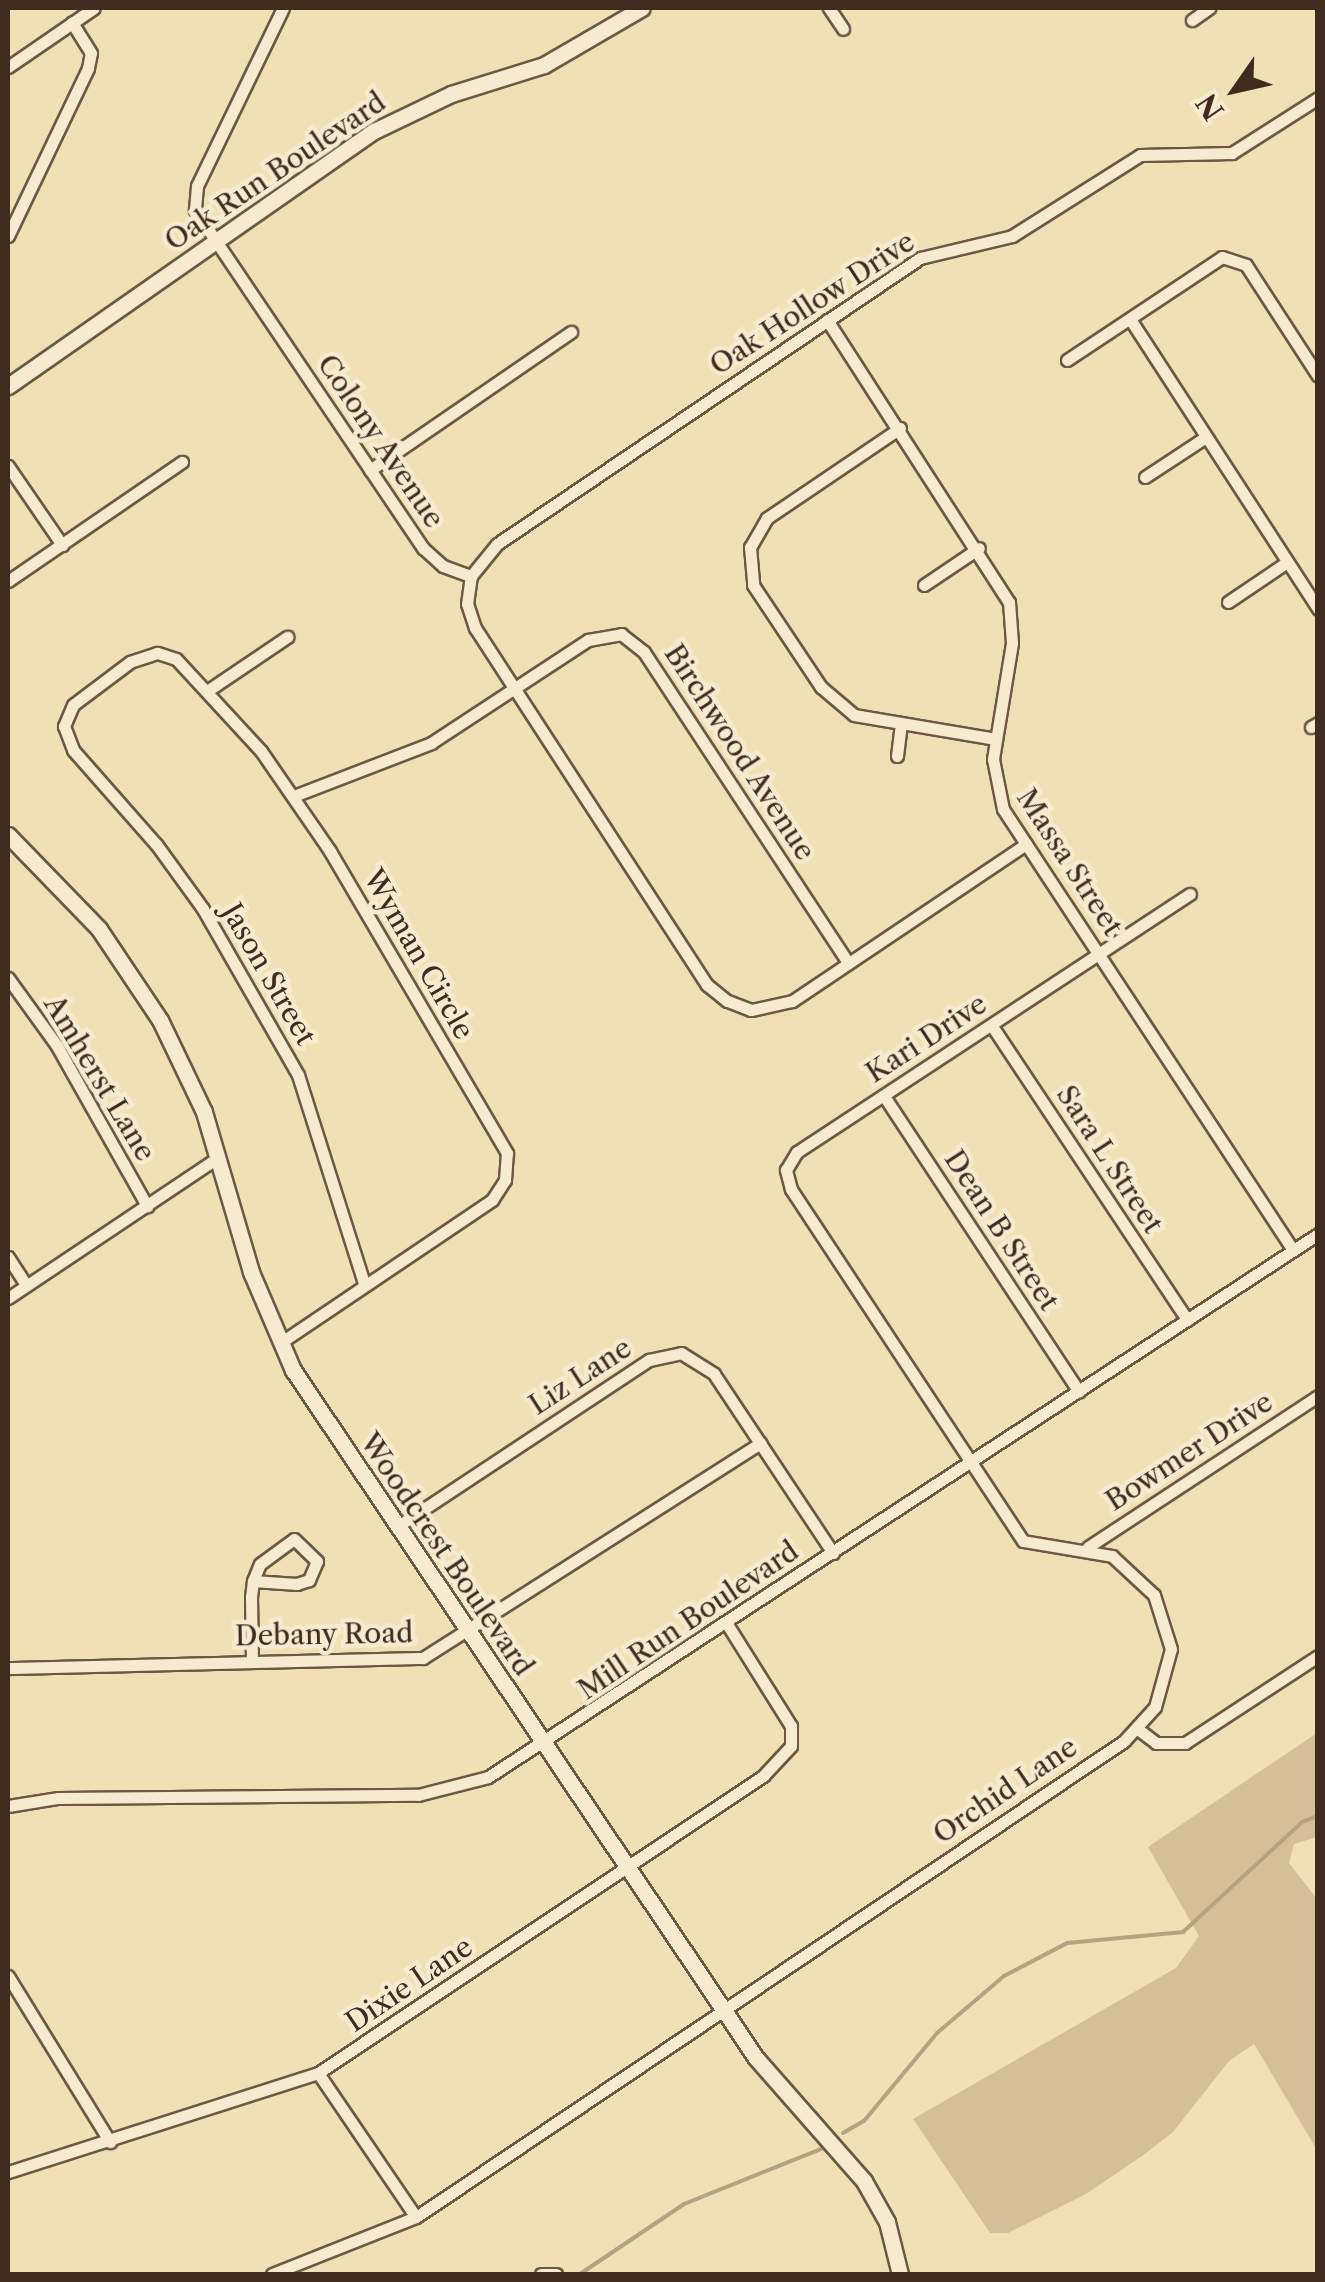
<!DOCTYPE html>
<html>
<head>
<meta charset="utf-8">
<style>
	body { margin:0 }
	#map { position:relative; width:1325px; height:2282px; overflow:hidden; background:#f1dfb5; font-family:"Libre Caslon Text",serif }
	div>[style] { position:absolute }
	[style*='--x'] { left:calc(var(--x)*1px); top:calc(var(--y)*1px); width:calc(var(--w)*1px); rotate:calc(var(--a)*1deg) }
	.green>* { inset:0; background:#d3c09b }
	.stream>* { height:4px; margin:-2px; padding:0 2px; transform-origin:2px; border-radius:2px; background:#b5a282 }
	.roads { filter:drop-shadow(2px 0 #6d5844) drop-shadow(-2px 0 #6d5844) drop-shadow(0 2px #6d5844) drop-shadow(0 -2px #6d5844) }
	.street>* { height:11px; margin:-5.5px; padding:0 5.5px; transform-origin:5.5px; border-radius:5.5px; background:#f6eacf }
	.secondary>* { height:15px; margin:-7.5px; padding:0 7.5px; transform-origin:7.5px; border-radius:7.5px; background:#f6eacf }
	span { translate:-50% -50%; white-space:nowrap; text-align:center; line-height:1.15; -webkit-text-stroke:9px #f6eacf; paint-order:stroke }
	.street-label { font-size:28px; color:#412b1e }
	.frame { position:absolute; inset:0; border:10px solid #412b1e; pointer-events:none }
	.north { position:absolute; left:1185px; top:40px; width:100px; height:100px; -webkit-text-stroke:8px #f6eacf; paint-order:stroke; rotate:236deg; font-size:28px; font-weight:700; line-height:40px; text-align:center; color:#412b1e }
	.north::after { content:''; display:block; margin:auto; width:35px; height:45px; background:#412b1e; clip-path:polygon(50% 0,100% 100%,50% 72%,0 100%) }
</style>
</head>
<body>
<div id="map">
	<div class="green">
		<i style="clip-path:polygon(1317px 1733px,1317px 1837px,1294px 1844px,1289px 1863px,1317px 1899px,1317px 2150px,1254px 2044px,1229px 2061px,1173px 2132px,1142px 2156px,1086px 2194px,1008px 2233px,990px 2233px,913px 2119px,1176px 1968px,1199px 1936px,1148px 1847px)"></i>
	</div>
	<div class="stream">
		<i style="--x:843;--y:2133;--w:24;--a:-30"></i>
		<i style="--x:864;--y:2121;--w:114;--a:-50.3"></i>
		<i style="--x:937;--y:2033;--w:88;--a:-40.4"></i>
		<i style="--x:1004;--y:1976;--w:71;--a:-27.6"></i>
		<i style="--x:1067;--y:1943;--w:117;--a:-5.4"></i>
		<i style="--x:1183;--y:1932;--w:162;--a:-42.7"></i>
		<i style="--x:1302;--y:1822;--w:17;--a:-21"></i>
		<i style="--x:580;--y:2274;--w:125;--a:-33.9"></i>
		<i style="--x:684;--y:2204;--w:148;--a:-21.9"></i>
	</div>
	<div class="roads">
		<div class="street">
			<i style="--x:283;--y:8;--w:198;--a:115.8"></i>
			<i style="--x:197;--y:186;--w:24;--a:95"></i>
			<i style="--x:195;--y:210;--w:408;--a:56"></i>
			<i style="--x:423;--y:548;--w:27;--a:42"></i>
			<i style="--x:443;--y:566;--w:30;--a:20"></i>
			<i style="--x:829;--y:8;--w:25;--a:56"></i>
			<i style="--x:1192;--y:20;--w:21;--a:-35"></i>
			<i style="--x:8;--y:67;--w:104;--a:-34.5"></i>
			<i style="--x:8;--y:236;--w:186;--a:-64.5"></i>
			<i style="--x:88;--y:68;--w:15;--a:-79"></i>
			<i style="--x:91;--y:53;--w:36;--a:-122"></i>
			<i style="--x:1130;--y:319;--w:346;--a:57"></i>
			<i style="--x:827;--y:320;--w:336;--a:57.2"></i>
			<i style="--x:1009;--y:602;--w:41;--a:85.8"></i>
			<i style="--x:1012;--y:643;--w:118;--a:99.3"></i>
			<i style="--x:993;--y:759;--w:51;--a:78.7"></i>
			<i style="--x:1003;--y:809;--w:528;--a:56.67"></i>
			<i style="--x:1067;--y:360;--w:186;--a:-33.6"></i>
			<i style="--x:1222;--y:257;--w:25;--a:18"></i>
			<i style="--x:1246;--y:265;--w:132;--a:57"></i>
			<i style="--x:900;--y:428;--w:161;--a:145.9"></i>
			<i style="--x:767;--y:518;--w:34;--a:120"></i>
			<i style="--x:750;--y:547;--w:38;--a:85"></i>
			<i style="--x:753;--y:585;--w:123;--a:56.3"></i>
			<i style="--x:821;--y:687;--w:43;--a:40.3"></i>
			<i style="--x:854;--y:715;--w:144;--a:9.6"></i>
			<i style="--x:8;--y:466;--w:96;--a:55.6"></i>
			<i style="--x:370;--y:470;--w:244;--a:-34.5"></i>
			<i style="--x:1145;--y:477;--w:73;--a:-33.3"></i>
			<i style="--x:8;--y:581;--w:211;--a:-34.4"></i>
			<i style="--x:924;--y:585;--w:66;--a:-33.9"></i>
			<i style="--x:1228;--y:602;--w:71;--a:-34.1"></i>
			<i style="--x:207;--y:691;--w:97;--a:-34"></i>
			<i style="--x:1311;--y:727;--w:8;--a:-30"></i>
			<i style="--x:897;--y:756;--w:31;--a:-83"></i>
			<i style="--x:294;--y:796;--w:147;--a:-21.1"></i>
			<i style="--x:431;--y:743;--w:188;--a:-33.3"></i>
			<i style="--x:588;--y:640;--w:34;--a:-10"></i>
			<i style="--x:621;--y:634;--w:29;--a:38"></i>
			<i style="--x:644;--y:652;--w:372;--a:56.7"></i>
			<i style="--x:1026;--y:844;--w:282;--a:146.1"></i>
			<i style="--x:792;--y:1001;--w:42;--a:167.6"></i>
			<i style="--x:751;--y:1010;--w:26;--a:-159"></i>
			<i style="--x:727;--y:1001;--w:26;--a:-141"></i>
			<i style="--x:707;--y:985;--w:426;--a:-123"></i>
			<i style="--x:475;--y:628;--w:25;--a:-108"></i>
			<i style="--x:467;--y:604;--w:28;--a:-82"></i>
			<i style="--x:471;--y:576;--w:41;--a:-50.9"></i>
			<i style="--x:497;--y:544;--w:511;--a:-34.06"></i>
			<i style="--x:920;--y:258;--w:95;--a:-13.4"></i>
			<i style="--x:1012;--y:236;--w:151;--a:-32.3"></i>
			<i style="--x:1140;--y:155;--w:92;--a:-1.2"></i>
			<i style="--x:1232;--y:153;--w:102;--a:-32.6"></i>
			<i style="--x:8;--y:978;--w:84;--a:54.2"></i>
			<i style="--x:57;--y:1046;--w:184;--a:60.6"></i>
			<i style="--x:992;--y:1026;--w:353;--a:56.4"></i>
			<i style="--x:884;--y:1096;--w:354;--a:56.6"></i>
			<i style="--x:8;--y:1257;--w:33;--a:57"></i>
			<i style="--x:8;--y:1298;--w:254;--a:-33.8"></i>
			<i style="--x:280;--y:1343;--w:256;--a:-34"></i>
			<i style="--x:492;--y:1200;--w:24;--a:-57"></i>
			<i style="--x:505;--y:1180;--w:27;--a:-86"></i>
			<i style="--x:507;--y:1153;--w:350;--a:-120.4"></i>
			<i style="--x:330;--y:851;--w:121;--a:-124.6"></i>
			<i style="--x:261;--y:751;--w:125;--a:-132.7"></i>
			<i style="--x:176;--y:659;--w:20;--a:-162"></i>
			<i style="--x:157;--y:653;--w:28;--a:162"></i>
			<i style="--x:130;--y:662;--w:71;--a:143"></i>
			<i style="--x:73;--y:705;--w:23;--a:113"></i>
			<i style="--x:64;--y:726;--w:26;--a:69"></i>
			<i style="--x:73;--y:750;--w:125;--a:48.6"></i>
			<i style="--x:156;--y:844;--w:80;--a:54.1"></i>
			<i style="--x:203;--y:909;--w:191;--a:60.2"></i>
			<i style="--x:298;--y:1075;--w:218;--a:72.4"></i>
			<i style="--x:398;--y:1526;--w:301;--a:-33.5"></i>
			<i style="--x:649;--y:1360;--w:33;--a:-12"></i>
			<i style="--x:681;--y:1353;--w:39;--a:32"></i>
			<i style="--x:714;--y:1374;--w:215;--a:56.4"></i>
			<i style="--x:1088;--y:1547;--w:275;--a:-33.3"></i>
			<i style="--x:252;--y:1661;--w:64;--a:-90.9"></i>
			<i style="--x:251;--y:1597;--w:16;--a:-83"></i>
			<i style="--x:253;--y:1581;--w:18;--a:-68"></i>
			<i style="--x:260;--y:1564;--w:42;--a:-36.3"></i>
			<i style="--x:294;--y:1539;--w:32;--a:44"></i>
			<i style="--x:317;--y:1561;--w:21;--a:113"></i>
			<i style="--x:309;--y:1580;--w:13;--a:162"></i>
			<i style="--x:297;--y:1584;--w:44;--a:-176.1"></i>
			<i style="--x:8;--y:1668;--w:415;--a:-1.4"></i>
			<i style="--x:423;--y:1658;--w:400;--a:-32.5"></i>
			<i style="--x:1139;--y:1730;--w:21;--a:37"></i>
			<i style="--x:1156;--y:1743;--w:29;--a:0"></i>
			<i style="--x:1185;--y:1743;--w:159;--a:-33.2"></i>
			<i style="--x:8;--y:1806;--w:51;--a:-9.1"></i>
			<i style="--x:58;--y:1798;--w:360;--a:-0.5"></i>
			<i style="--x:418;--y:1795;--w:72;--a:-14.4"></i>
			<i style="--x:488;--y:1777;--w:992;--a:-33.19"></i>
			<i style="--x:8;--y:1976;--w:195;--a:58.4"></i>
			<i style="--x:318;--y:2073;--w:174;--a:55.8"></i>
			<i style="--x:8;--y:2172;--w:325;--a:-17.7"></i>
			<i style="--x:318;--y:2073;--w:535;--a:-33.72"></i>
			<i style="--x:763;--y:1776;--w:41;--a:-47"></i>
			<i style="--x:791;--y:1746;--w:20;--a:-90"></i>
			<i style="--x:791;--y:1726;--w:120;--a:-122.1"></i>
			<i style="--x:272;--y:2274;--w:155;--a:-21.6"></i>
			<i style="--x:416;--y:2217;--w:853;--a:-33.91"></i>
			<i style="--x:1124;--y:1741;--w:46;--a:-47.6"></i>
			<i style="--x:1155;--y:1707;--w:60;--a:-74.6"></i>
			<i style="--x:1171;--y:1649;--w:57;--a:-107.5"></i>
			<i style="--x:1154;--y:1595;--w:57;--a:-137.1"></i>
			<i style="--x:1112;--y:1556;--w:90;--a:-170.4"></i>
			<i style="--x:1023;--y:1541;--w:422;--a:-123.4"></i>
			<i style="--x:791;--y:1189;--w:20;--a:-105"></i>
			<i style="--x:786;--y:1170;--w:21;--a:-59"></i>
			<i style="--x:797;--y:1152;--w:470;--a:-33.3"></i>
			<i style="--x:541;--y:2274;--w:15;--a:0"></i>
		</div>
		<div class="secondary">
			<i style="--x:8;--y:386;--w:446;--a:-34.9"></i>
			<i style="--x:374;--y:131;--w:85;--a:-25.7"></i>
			<i style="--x:451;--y:94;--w:97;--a:-17.3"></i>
			<i style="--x:544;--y:65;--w:113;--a:-30.2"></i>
			<i style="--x:8;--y:835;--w:131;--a:45.9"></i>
			<i style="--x:99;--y:929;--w:110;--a:56.2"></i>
			<i style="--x:160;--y:1020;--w:102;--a:64.4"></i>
			<i style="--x:204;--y:1112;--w:167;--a:73.6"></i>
			<i style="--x:251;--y:1272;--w:107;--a:66.8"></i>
			<i style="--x:293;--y:1370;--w:829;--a:56.06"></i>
			<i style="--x:756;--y:2058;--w:164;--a:48.7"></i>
			<i style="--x:864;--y:2181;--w:47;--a:60.7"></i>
			<i style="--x:887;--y:2222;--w:54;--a:76"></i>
		</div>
	</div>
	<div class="street-label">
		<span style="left:275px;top:171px;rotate:-34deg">Oak Run Boulevard</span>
		<span style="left:812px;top:303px;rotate:-33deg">Oak Hollow Drive</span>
		<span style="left:381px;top:441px;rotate:56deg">Colony Avenue</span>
		<span style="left:740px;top:752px;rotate:57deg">Birchwood Avenue</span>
		<span style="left:1070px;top:862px;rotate:57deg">Massa Street</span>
		<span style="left:419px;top:954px;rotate:60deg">Wyman Circle</span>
		<span style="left:269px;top:974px;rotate:60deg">Jason Street</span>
		<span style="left:926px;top:1038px;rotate:-33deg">Kari Drive</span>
		<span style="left:100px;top:1078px;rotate:59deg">Amherst Lane</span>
		<span style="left:1110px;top:1159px;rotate:57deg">Sara L Street</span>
		<span style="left:1002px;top:1230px;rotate:57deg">Dean B Street</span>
		<span style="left:580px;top:1376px;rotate:-33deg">Liz Lane</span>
		<span style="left:1189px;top:1451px;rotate:-33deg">Bowmer Drive</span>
		<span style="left:447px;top:1554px;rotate:56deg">Woodcrest Boulevard</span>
		<span style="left:688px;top:1620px;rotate:-34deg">Mill Run Boulevard</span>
		<span style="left:324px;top:1634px;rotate:-1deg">Debany Road</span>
		<span style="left:1005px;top:1790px;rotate:-34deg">Orchid Lane</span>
		<span style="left:409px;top:1984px;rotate:-34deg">Dixie Lane</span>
	</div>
	<div class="frame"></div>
	<div class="north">N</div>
</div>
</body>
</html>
